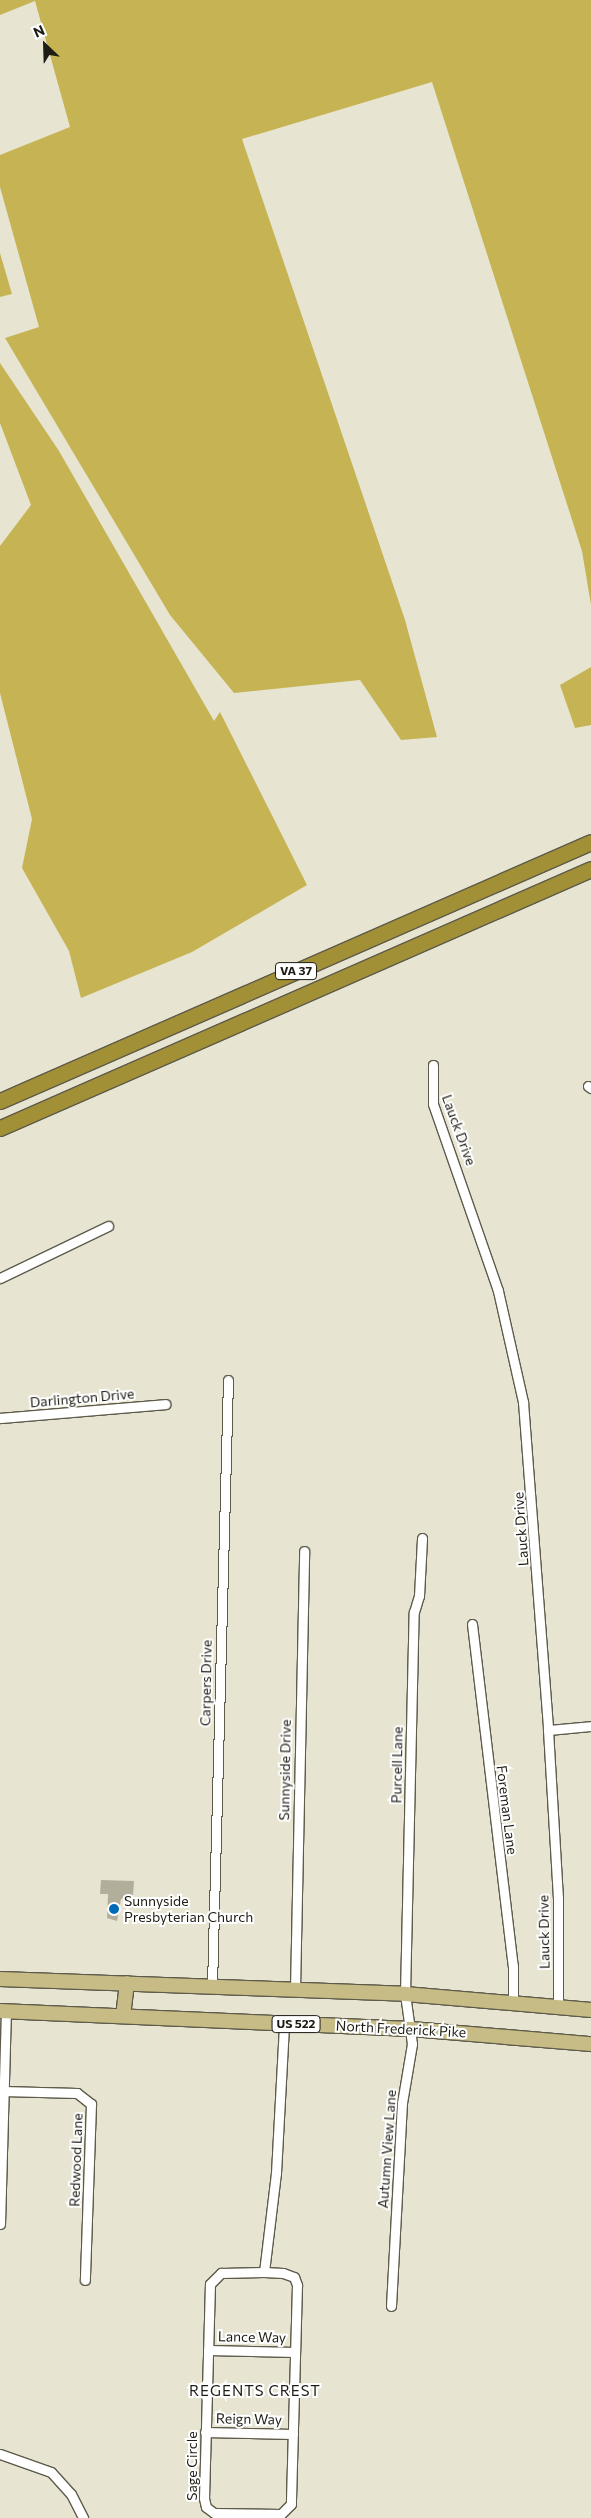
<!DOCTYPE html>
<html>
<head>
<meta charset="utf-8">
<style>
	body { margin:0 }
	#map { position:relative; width:591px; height:2518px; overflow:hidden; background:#e7e4d1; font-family:Commissioner,sans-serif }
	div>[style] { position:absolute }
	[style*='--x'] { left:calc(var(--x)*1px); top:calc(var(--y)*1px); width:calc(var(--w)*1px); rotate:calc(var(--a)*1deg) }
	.green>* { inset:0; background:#c6b454 }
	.building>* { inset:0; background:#b2ae9c }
	.roads { filter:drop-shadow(1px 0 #5e5b4b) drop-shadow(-1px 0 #5e5b4b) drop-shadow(0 1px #5e5b4b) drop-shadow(0 -1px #5e5b4b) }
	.minor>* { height:9px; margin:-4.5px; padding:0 4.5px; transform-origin:4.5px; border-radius:4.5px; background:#fff }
	.primary>* { height:14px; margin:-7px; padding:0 7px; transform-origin:7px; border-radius:7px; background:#c7bc86 }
	.motorway>* { height:15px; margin:-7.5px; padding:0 7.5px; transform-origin:7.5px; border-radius:7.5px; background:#a29036 }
	.dots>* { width:14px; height:14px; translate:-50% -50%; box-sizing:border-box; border:2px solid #fff; border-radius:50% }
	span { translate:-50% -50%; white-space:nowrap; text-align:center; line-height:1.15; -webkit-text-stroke:4px #fff; paint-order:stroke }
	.shield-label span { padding:1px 4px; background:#fff; border:1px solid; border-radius:4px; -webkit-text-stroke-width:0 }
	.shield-label { font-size:12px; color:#1d1c15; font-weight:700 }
	.street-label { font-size:14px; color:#1d1c15 }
	.poi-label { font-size:14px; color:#1d1c15 }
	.left { translate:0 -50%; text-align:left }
	.neighbourhood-label { font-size:15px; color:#1d1c15; letter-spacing:1px }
	.north { position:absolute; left:20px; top:20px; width:50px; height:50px; -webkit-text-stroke:4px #fff; paint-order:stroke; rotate:336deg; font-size:14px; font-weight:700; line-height:20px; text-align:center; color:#1d1c15 }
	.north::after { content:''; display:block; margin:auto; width:18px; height:22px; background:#1d1c15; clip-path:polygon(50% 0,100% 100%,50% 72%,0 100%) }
</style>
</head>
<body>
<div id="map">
	<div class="green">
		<i style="clip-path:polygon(0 0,591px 0,591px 605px,582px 551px,432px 82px,242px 139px,405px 620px,437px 737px,401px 740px,360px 680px,234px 693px,170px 615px,5px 338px,39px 327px,0 187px,0 155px,70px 127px,35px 1px,0 15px)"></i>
		<i style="clip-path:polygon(0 253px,12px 294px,0 297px)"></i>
		<i style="clip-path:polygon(0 363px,59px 451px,214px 721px,220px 712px,307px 885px,192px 952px,81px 998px,69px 951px,22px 868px,32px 819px,0 693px,0 546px,31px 505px,0 423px)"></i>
		<i style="clip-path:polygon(591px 667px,591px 725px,575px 728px,560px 685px)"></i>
	</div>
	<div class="building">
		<i style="clip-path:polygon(101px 1880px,134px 1881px,133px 1896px,121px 1899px,117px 1921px,107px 1918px,108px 1894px,100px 1894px)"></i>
	</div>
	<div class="roads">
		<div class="minor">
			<i style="--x:433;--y:1065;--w:39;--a:90"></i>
			<i style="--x:433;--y:1104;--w:198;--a:70.8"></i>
			<i style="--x:498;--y:1291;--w:114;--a:77.3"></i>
			<i style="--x:523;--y:1402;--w:329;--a:85.6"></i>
			<i style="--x:548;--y:1730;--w:168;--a:86.6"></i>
			<i style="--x:558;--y:1898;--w:107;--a:90"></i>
			<i style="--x:588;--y:1086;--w:4;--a:34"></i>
			<i style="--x:0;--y:1278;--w:120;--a:-25.7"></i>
			<i style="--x:0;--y:1418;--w:166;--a:-4.8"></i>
			<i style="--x:472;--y:1624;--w:344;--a:83.2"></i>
			<i style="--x:513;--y:1966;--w:35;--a:90"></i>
			<i style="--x:548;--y:1730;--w:43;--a:-5.3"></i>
			<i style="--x:212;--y:1986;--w:606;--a:-88.49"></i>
			<i style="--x:295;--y:1990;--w:439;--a:-88.8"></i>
			<i style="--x:3;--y:2091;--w:74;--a:1.5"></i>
			<i style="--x:77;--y:2093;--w:18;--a:38"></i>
			<i style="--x:91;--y:2104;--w:176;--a:92"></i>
			<i style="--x:0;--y:2224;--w:212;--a:-88.4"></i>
			<i style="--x:264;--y:2272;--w:19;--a:3"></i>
			<i style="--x:283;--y:2273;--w:12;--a:20"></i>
			<i style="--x:294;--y:2277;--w:9;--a:69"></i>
			<i style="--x:297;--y:2285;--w:219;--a:91.6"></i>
			<i style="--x:291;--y:2504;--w:14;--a:135"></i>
			<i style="--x:281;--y:2514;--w:67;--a:-179.1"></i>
			<i style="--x:214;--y:2513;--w:10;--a:-143"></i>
			<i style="--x:206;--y:2507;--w:9;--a:-103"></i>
			<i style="--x:204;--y:2498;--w:214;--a:-88.4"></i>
			<i style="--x:210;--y:2284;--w:16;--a:-45"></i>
			<i style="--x:221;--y:2273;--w:43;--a:-1.3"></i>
			<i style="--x:264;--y:2272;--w:100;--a:-83.1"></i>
			<i style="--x:276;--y:2173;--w:150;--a:-86.9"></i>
			<i style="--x:391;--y:2306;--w:203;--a:-86.9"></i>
			<i style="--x:402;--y:2103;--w:60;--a:-80.4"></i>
			<i style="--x:412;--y:2044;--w:50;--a:-98"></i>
			<i style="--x:405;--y:1994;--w:382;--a:-88.7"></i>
			<i style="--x:414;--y:1612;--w:17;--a:-73"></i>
			<i style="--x:419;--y:1596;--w:58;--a:-87"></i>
			<i style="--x:208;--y:2350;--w:87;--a:1.3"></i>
			<i style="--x:205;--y:2432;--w:88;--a:1.3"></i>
			<i style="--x:0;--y:2454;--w:54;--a:19.4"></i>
			<i style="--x:51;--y:2472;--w:30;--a:48"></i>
			<i style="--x:71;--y:2494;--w:27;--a:63"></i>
		</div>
		<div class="primary">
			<i style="--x:0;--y:1979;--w:405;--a:2.1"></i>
			<i style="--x:405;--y:1994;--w:187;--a:4.9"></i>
			<i style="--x:0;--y:2011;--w:411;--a:2.5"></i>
			<i style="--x:411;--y:2029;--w:181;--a:4.8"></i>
			<i style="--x:123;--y:2016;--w:33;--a:-83"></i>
		</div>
		<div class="motorway">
			<i style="--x:0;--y:1101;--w:645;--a:-23.66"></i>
			<i style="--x:0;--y:1128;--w:645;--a:-23.66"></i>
		</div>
	</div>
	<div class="dots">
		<i style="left:114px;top:1909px;background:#006ab6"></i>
	</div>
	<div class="shield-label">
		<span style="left:296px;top:971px">VA 37</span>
		<span style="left:296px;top:2024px">US 522</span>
	</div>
	<div class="street-label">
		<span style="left:459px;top:1130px;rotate:70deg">Lauck Drive</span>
		<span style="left:82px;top:1398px;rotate:-5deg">Darlington Drive</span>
		<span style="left:521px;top:1529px;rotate:-94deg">Lauck Drive</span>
		<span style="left:206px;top:1683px;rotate:-89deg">Carpers Drive</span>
		<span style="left:397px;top:1765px;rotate:-89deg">Purcell Lane</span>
		<span style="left:285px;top:1770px;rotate:-89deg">Sunnyside Drive</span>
		<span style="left:507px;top:1810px;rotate:83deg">Foreman Lane</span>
		<span style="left:544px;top:1932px;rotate:-91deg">Lauck Drive</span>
		<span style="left:401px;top:2029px;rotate:3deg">North Frederick Pike</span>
		<span style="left:387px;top:2149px;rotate:-86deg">Autumn View Lane</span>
		<span style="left:76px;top:2160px;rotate:-88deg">Redwood Lane</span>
		<span style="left:252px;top:2337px;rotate:1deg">Lance Way</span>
		<span style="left:249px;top:2419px;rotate:1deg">Reign Way</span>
		<span style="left:192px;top:2466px;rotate:-90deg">Sage Circle</span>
	</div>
	<div class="poi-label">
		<span class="left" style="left:124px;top:1909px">Sunnyside<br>Presbyterian Church</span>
	</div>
	<div class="neighbourhood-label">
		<span style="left:255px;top:2391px">REGENTS CREST</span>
	</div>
	<div class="north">N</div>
</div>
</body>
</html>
